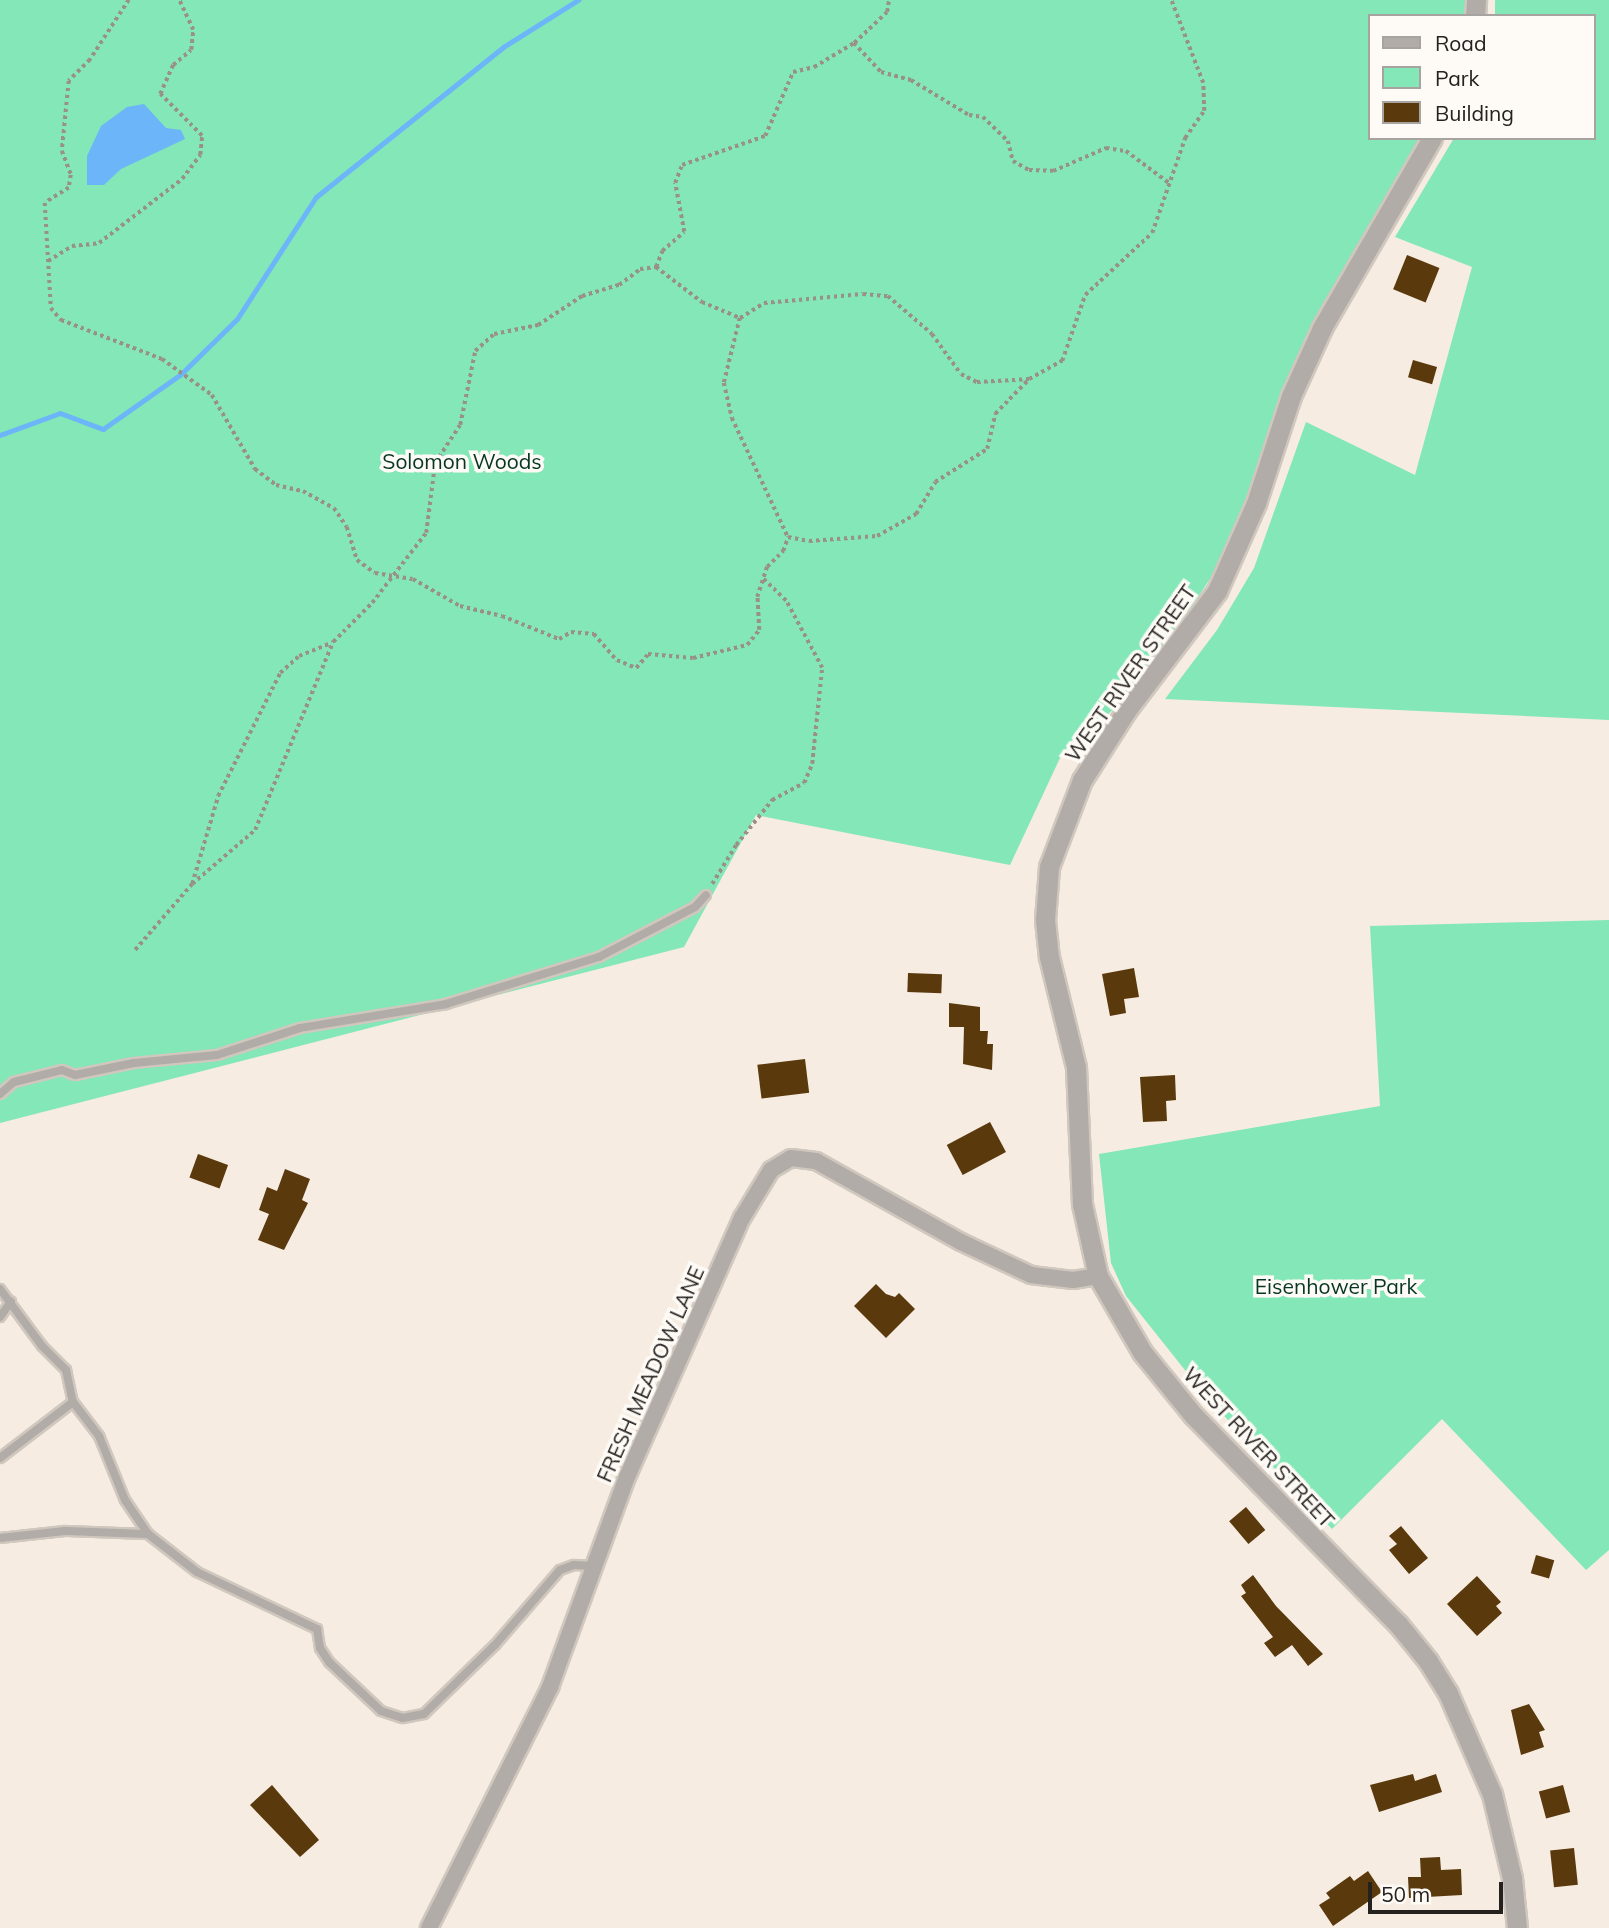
<!DOCTYPE html>
<html>
<head>
<meta charset="utf-8">
<style>
	body { margin:0 }
	#map { position:relative; width:1609px; height:1928px; overflow:hidden; background:#f6ece1; font-family:Mulish,sans-serif }
	div>[style] { position:absolute }
	[style*='--x'] { left:calc(var(--x)*1px); top:calc(var(--y)*1px); width:calc(var(--w)*1px); rotate:calc(var(--a)*1deg) }
	.green>* { inset:0; background:#83e7b7 }
	.water>* { inset:0; background:#6cb5f8 }
	.stream>* { height:5px; margin:-2.5px; padding:0 2.5px; transform-origin:2.5px; border-radius:2.5px; background:#6cb5f8 }
	.building>* { inset:0; background:#5a390d; transform-origin:0 0 }
	.path>* { height:3.5px; margin-top:-1.75px; transform-origin:0; background:repeating-linear-gradient(90deg,#989089 0 3.5px,transparent 0 7px) }
	.roads { filter:drop-shadow(2px 0 #d0c7be) drop-shadow(-2px 0 #d0c7be) drop-shadow(0 2px #d0c7be) drop-shadow(0 -2px #d0c7be) }
	.service>* { height:8px; margin:-4px; padding:0 4px; transform-origin:4px; border-radius:4px; background:#b1aca8 }
	.minor>* { height:16px; margin:-8px; padding:0 8px; transform-origin:8px; border-radius:8px; background:#b1aca8 }
	.tertiary>* { height:19px; margin:-9.5px; padding:0 9.5px; transform-origin:9.5px; border-radius:9.5px; background:#b1aca8 }
	span { translate:-50% -50%; white-space:nowrap; text-align:center; line-height:1.15; -webkit-text-stroke:7px #fefaf6; paint-order:stroke }
	.park-label { font-size:21px; color:#063624 }
	.street-label { font-size:21px; color:#25211e }
	.legend { position:absolute; left:1368px; top:14px; width:228px; height:126px; box-sizing:border-box; background:#fefaf6; border:2px solid #a7a3a0; margin:0; padding:9px 12px; list-style:none; font-size:21px; color:#25211e }
	.legend li { display:flex; align-items:center; gap:14px; height:35px }
	.legend b { width:35px; border:2px solid #a7a3a0 }
	.scale { position:absolute; left:1368px; top:1882px; width:135px; height:32px; box-sizing:border-box; border:4px solid #25211e; border-top:0; padding-left:9px; font-size:21px; line-height:24px; white-space:nowrap; color:#25211e; -webkit-text-stroke:5px #fefaf6; paint-order:stroke }
</style>
</head>
<body>
<div id="map">
	<div class="green">
		<i style="clip-path:polygon(0 0,1467px 0,1466px 16px,1369px 16px,1369px 138px,1421px 138px,1314px 322px,1225px 556px,1176px 631px,1117px 706px,1082px 738px,1076px 735px,1060px 758px,1010px 865px,756px 815px,684px 947px,0 1123px)"></i>
		<i style="clip-path:polygon(1495px 0,1609px 0,1609px 720px,1165px 699px,1217px 630px,1254px 568px,1306px 422px,1415px 475px,1472px 267px,1395px 237px,1454px 138px,1593px 138px,1593px 16px,1495px 16px)"></i>
		<i style="clip-path:polygon(1609px 920px,1609px 1550px,1586px 1570px,1442px 1419px,1332px 1529px,1208px 1399px,1126px 1296px,1111px 1263px,1099px 1154px,1380px 1106px,1370px 926px)"></i>
	</div>
	<div class="water">
		<i style="clip-path:polygon(144px 104px,166px 128px,181px 130px,185px 139px,121px 169px,104px 185px,87px 185px,87px 156px,101px 126px,127px 107px)"></i>
	</div>
	<div class="stream">
		<i style="--x:0;--y:435;--w:64;--a:-20.1"></i>
		<i style="--x:60;--y:413;--w:46;--a:20.4"></i>
		<i style="--x:103;--y:429;--w:95;--a:-35.2"></i>
		<i style="--x:181;--y:374;--w:78;--a:-44.5"></i>
		<i style="--x:237;--y:319;--w:145;--a:-57.1"></i>
		<i style="--x:316;--y:197;--w:240;--a:-38.7"></i>
		<i style="--x:503;--y:47;--w:89;--a:-32.1"></i>
	</div>
	<div class="building">
		<i style="left:1407px;top:255px;width:35px;height:37px;rotate:22deg"></i>
		<i style="left:1413px;top:360px;width:25px;height:18px;rotate:16deg"></i>
		<i style="clip-path:polygon(1134px 968px,1139px 997px,1124px 999px,1126px 1013px,1110px 1016px,1102px 974px)"></i>
		<i style="left:908px;top:973px;width:34px;height:19px;rotate:2deg"></i>
		<i style="clip-path:polygon(949px 1003px,980px 1007px,980px 1031px,988px 1031px,987px 1044px,993px 1044px,992px 1070px,963px 1064px,964px 1027px,949px 1027px)"></i>
		<i style="left:805px;top:1059px;width:34px;height:48px;rotate:83deg"></i>
		<i style="clip-path:polygon(1175px 1075px,1176px 1100px,1166px 1101px,1167px 1121px,1143px 1122px,1140px 1077px)"></i>
		<i style="left:990px;top:1122px;width:34px;height:49px;rotate:62deg"></i>
		<i style="left:198px;top:1154px;width:32px;height:25px;rotate:20deg"></i>
		<i style="clip-path:polygon(285px 1169px,310px 1179px,302px 1200px,308px 1203px,284px 1250px,258px 1240px,269px 1214px,259px 1210px,267px 1187px,277px 1191px)"></i>
		<i style="clip-path:polygon(876px 1284px,886px 1294px,895px 1297px,899px 1293px,915px 1309px,886px 1338px,854px 1306px)"></i>
		<i style="left:1246px;top:1507px;width:30px;height:22px;rotate:50deg"></i>
		<i style="clip-path:polygon(1401px 1526px,1428px 1558px,1409px 1574px,1389px 1550px,1397px 1544px,1389px 1536px)"></i>
		<i style="left:1536px;top:1555px;width:19px;height:19px;rotate:16deg"></i>
		<i style="clip-path:polygon(1253px 1575px,1276px 1606px,1323px 1654px,1308px 1666px,1292px 1645px,1275px 1657px,1264px 1643px,1273px 1637px,1241px 1596px,1246px 1593px,1241px 1585px)"></i>
		<i style="clip-path:polygon(1477px 1576px,1501px 1602px,1496px 1606px,1502px 1613px,1477px 1636px,1447px 1604px)"></i>
		<i style="clip-path:polygon(1529px 1704px,1545px 1730px,1539px 1732px,1544px 1747px,1521px 1755px,1511px 1710px)"></i>
		<i style="clip-path:polygon(1413px 1774px,1415px 1781px,1436px 1774px,1442px 1792px,1379px 1812px,1370px 1785px)"></i>
		<i style="clip-path:polygon(272px 1785px,319px 1840px,300px 1857px,250px 1805px)"></i>
		<i style="left:1563px;top:1785px;width:28px;height:25px;rotate:75deg"></i>
		<i style="left:1574px;top:1848px;width:37px;height:24px;rotate:84deg"></i>
		<i style="clip-path:polygon(1440px 1857px,1441px 1870px,1461px 1869px,1462px 1895px,1409px 1898px,1408px 1877px,1421px 1877px,1420px 1858px)"></i>
		<i style="clip-path:polygon(1368px 1871px,1382px 1892px,1333px 1926px,1319px 1905px,1330px 1898px,1326px 1893px,1350px 1876px,1354px 1881px)"></i>
	</div>
	<div class="path">
		<i style="--x:129;--y:0;--w:72;--a:123"></i>
		<i style="--x:90;--y:60;--w:30;--a:135"></i>
		<i style="--x:69;--y:81;--w:70;--a:95.7"></i>
		<i style="--x:62;--y:151;--w:26;--a:69"></i>
		<i style="--x:71;--y:175;--w:13;--a:99"></i>
		<i style="--x:69;--y:188;--w:28;--a:148"></i>
		<i style="--x:45;--y:203;--w:105;--a:86.7"></i>
		<i style="--x:51;--y:308;--w:16;--a:50"></i>
		<i style="--x:61;--y:320;--w:108;--a:21.1"></i>
		<i style="--x:162;--y:359;--w:62;--a:35.8"></i>
		<i style="--x:212;--y:395;--w:86;--a:59.8"></i>
		<i style="--x:255;--y:469;--w:26;--a:37"></i>
		<i style="--x:276;--y:485;--w:28;--a:13"></i>
		<i style="--x:303;--y:491;--w:35;--a:29"></i>
		<i style="--x:334;--y:508;--w:23;--a:56"></i>
		<i style="--x:347;--y:527;--w:34;--a:73"></i>
		<i style="--x:357;--y:560;--w:22;--a:36"></i>
		<i style="--x:375;--y:573;--w:38;--a:9"></i>
		<i style="--x:413;--y:579;--w:54;--a:29.9"></i>
		<i style="--x:460;--y:606;--w:43;--a:13.4"></i>
		<i style="--x:502;--y:616;--w:61;--a:22"></i>
		<i style="--x:559;--y:639;--w:14;--a:-30"></i>
		<i style="--x:571;--y:632;--w:23;--a:5"></i>
		<i style="--x:594;--y:634;--w:35;--a:49"></i>
		<i style="--x:617;--y:660;--w:21;--a:23"></i>
		<i style="--x:636;--y:668;--w:18;--a:-49"></i>
		<i style="--x:648;--y:654;--w:45;--a:5.1"></i>
		<i style="--x:693;--y:658;--w:56;--a:-13.5"></i>
		<i style="--x:747;--y:645;--w:19;--a:-51"></i>
		<i style="--x:759;--y:630;--w:33;--a:-93"></i>
		<i style="--x:757;--y:597;--w:32;--a:-72"></i>
		<i style="--x:767;--y:567;--w:23;--a:-45"></i>
		<i style="--x:783;--y:551;--w:15;--a:-70"></i>
		<i style="--x:788;--y:537;--w:21;--a:11"></i>
		<i style="--x:809;--y:541;--w:68;--a:-4.2"></i>
		<i style="--x:877;--y:536;--w:45;--a:-29.4"></i>
		<i style="--x:916;--y:514;--w:37;--a:-59"></i>
		<i style="--x:935;--y:482;--w:62;--a:-32.4"></i>
		<i style="--x:987;--y:449;--w:36;--a:-77"></i>
		<i style="--x:995;--y:414;--w:49;--a:-45.8"></i>
		<i style="--x:1029;--y:379;--w:38;--a:-29"></i>
		<i style="--x:1062;--y:361;--w:70;--a:-70.8"></i>
		<i style="--x:1085;--y:295;--w:91;--a:-42.8"></i>
		<i style="--x:1152;--y:233;--w:101;--a:-70.8"></i>
		<i style="--x:1185;--y:138;--w:33;--a:-55"></i>
		<i style="--x:1204;--y:111;--w:28;--a:-92"></i>
		<i style="--x:1203;--y:83;--w:89;--a:-111.1"></i>
		<i style="--x:854;--y:43;--w:40;--a:47"></i>
		<i style="--x:881;--y:72;--w:31;--a:15"></i>
		<i style="--x:911;--y:80;--w:68;--a:31.1"></i>
		<i style="--x:969;--y:115;--w:14;--a:8"></i>
		<i style="--x:983;--y:117;--w:35;--a:44"></i>
		<i style="--x:1008;--y:141;--w:21;--a:76"></i>
		<i style="--x:1013;--y:161;--w:18;--a:29"></i>
		<i style="--x:1029;--y:170;--w:24;--a:2"></i>
		<i style="--x:1053;--y:171;--w:58;--a:-23.5"></i>
		<i style="--x:1106;--y:148;--w:20;--a:9"></i>
		<i style="--x:1126;--y:151;--w:54;--a:36.7"></i>
		<i style="--x:48;--y:261;--w:28;--a:-32"></i>
		<i style="--x:72;--y:246;--w:27;--a:-6"></i>
		<i style="--x:99;--y:243;--w:105;--a:-37.6"></i>
		<i style="--x:182;--y:179;--w:30;--a:-53"></i>
		<i style="--x:200;--y:155;--w:19;--a:-84"></i>
		<i style="--x:202;--y:136;--w:59;--a:-135"></i>
		<i style="--x:160;--y:94;--w:32;--a:-66"></i>
		<i style="--x:173;--y:65;--w:23;--a:-40"></i>
		<i style="--x:191;--y:50;--w:20;--a:-84"></i>
		<i style="--x:193;--y:30;--w:33;--a:-115"></i>
		<i style="--x:656;--y:267;--w:17;--a:-69"></i>
		<i style="--x:662;--y:251;--w:29;--a:-41"></i>
		<i style="--x:684;--y:232;--w:50;--a:-100.4"></i>
		<i style="--x:675;--y:183;--w:19;--a:-69"></i>
		<i style="--x:682;--y:165;--w:88;--a:-19.3"></i>
		<i style="--x:765;--y:136;--w:70;--a:-66.4"></i>
		<i style="--x:793;--y:72;--w:22;--a:-13"></i>
		<i style="--x:814;--y:67;--w:47;--a:-31"></i>
		<i style="--x:854;--y:43;--w:45;--a:-43.2"></i>
		<i style="--x:887;--y:12;--w:12;--a:-81"></i>
		<i style="--x:740;--y:318;--w:67;--a:103.8"></i>
		<i style="--x:724;--y:383;--w:36;--a:77"></i>
		<i style="--x:732;--y:418;--w:132;--a:64.8"></i>
		<i style="--x:192;--y:884;--w:92;--a:-73.5"></i>
		<i style="--x:218;--y:796;--w:138;--a:-63.2"></i>
		<i style="--x:280;--y:673;--w:25;--a:-42"></i>
		<i style="--x:299;--y:656;--w:35;--a:-22"></i>
		<i style="--x:712;--y:884;--w:46;--a:-58.4"></i>
		<i style="--x:736;--y:845;--w:58;--a:-51.3"></i>
		<i style="--x:772;--y:800;--w:36;--a:-28"></i>
		<i style="--x:804;--y:783;--w:21;--a:-67"></i>
		<i style="--x:812;--y:764;--w:97;--a:-84.1"></i>
		<i style="--x:822;--y:668;--w:76;--a:-118.2"></i>
		<i style="--x:786;--y:601;--w:32;--a:-136"></i>
		<i style="--x:135;--y:950;--w:87;--a:-49.2"></i>
		<i style="--x:192;--y:884;--w:83;--a:-40.6"></i>
		<i style="--x:255;--y:830;--w:204;--a:-67.5"></i>
		<i style="--x:333;--y:642;--w:55;--a:-45"></i>
		<i style="--x:372;--y:603;--w:88;--a:-52.4"></i>
		<i style="--x:426;--y:533;--w:71;--a:-82.7"></i>
		<i style="--x:435;--y:463;--w:45;--a:-56.7"></i>
		<i style="--x:460;--y:425;--w:76;--a:-78.5"></i>
		<i style="--x:475;--y:351;--w:25;--a:-42"></i>
		<i style="--x:494;--y:334;--w:45;--a:-11.6"></i>
		<i style="--x:538;--y:325;--w:53;--a:-33.4"></i>
		<i style="--x:582;--y:296;--w:39;--a:-17"></i>
		<i style="--x:619;--y:285;--w:26;--a:-37"></i>
		<i style="--x:640;--y:269;--w:16;--a:-7"></i>
		<i style="--x:656;--y:267;--w:58;--a:37.3"></i>
		<i style="--x:702;--y:302;--w:41;--a:22.8"></i>
		<i style="--x:740;--y:318;--w:28;--a:-32"></i>
		<i style="--x:764;--y:303;--w:99;--a:-5.2"></i>
		<i style="--x:863;--y:294;--w:25;--a:5"></i>
		<i style="--x:888;--y:296;--w:58;--a:40.8"></i>
		<i style="--x:932;--y:334;--w:49;--a:54.1"></i>
		<i style="--x:961;--y:374;--w:18;--a:27"></i>
		<i style="--x:977;--y:382;--w:52;--a:-3.3"></i>
	</div>
	<div class="roads">
		<div class="service">
			<i style="--x:0;--y:1094;--w:18;--a:-41"></i>
			<i style="--x:14;--y:1082;--w:49;--a:-14"></i>
			<i style="--x:62;--y:1070;--w:14;--a:21"></i>
			<i style="--x:75;--y:1075;--w:60;--a:-11.5"></i>
			<i style="--x:134;--y:1063;--w:83;--a:-5.5"></i>
			<i style="--x:217;--y:1055;--w:87;--a:-18"></i>
			<i style="--x:300;--y:1028;--w:148;--a:-9.3"></i>
			<i style="--x:446;--y:1004;--w:160;--a:-17.1"></i>
			<i style="--x:599;--y:957;--w:108;--a:-27.5"></i>
			<i style="--x:695;--y:907;--w:16;--a:-47"></i>
			<i style="--x:0;--y:1289;--w:71;--a:53.6"></i>
			<i style="--x:42;--y:1346;--w:34;--a:45"></i>
			<i style="--x:66;--y:1370;--w:33;--a:78"></i>
			<i style="--x:73;--y:1402;--w:43;--a:52.6"></i>
			<i style="--x:99;--y:1436;--w:69;--a:67.9"></i>
			<i style="--x:125;--y:1500;--w:41;--a:55.9"></i>
			<i style="--x:148;--y:1534;--w:62;--a:37.8"></i>
			<i style="--x:197;--y:1572;--w:133;--a:25.4"></i>
			<i style="--x:317;--y:1629;--w:19;--a:81"></i>
			<i style="--x:320;--y:1648;--w:17;--a:57"></i>
			<i style="--x:329;--y:1662;--w:71;--a:43.3"></i>
			<i style="--x:381;--y:1711;--w:23;--a:18"></i>
			<i style="--x:403;--y:1718;--w:21;--a:-11"></i>
			<i style="--x:424;--y:1714;--w:99;--a:-44.2"></i>
			<i style="--x:495;--y:1645;--w:99;--a:-49.1"></i>
			<i style="--x:560;--y:1570;--w:15;--a:-20"></i>
			<i style="--x:574;--y:1565;--w:21;--a:3"></i>
			<i style="--x:0;--y:1317;--w:19;--a:-55"></i>
			<i style="--x:0;--y:1458;--w:92;--a:-37.5"></i>
			<i style="--x:0;--y:1538;--w:65;--a:-6.1"></i>
			<i style="--x:65;--y:1531;--w:83;--a:2.1"></i>
		</div>
		<div class="minor">
			<i style="--x:429;--y:1928;--w:270;--a:-63.3"></i>
			<i style="--x:550;--y:1687;--w:224;--a:-69.9"></i>
			<i style="--x:627;--y:1477;--w:283;--a:-66.1"></i>
			<i style="--x:742;--y:1218;--w:56;--a:-58.9"></i>
			<i style="--x:771;--y:1170;--w:23;--a:-31"></i>
			<i style="--x:791;--y:1158;--w:25;--a:7"></i>
			<i style="--x:816;--y:1161;--w:166;--a:29.2"></i>
			<i style="--x:961;--y:1242;--w:77;--a:25.2"></i>
			<i style="--x:1031;--y:1275;--w:42;--a:6.8"></i>
			<i style="--x:1073;--y:1280;--w:25;--a:-9"></i>
		</div>
		<div class="tertiary">
			<i style="--x:1475;--y:16;--w:16;--a:-86"></i>
			<i style="--x:1432;--y:138;--w:220;--a:120.1"></i>
			<i style="--x:1322;--y:328;--w:75;--a:114.5"></i>
			<i style="--x:1291;--y:396;--w:113;--a:108.1"></i>
			<i style="--x:1256;--y:503;--w:96;--a:113.9"></i>
			<i style="--x:1217;--y:591;--w:151;--a:127.2"></i>
			<i style="--x:1126;--y:711;--w:82;--a:122.5"></i>
			<i style="--x:1082;--y:780;--w:93;--a:110.8"></i>
			<i style="--x:1049;--y:867;--w:53;--a:94.3"></i>
			<i style="--x:1045;--y:920;--w:37;--a:84"></i>
			<i style="--x:1049;--y:957;--w:113;--a:76.2"></i>
			<i style="--x:1076;--y:1067;--w:137;--a:87.5"></i>
			<i style="--x:1082;--y:1204;--w:74;--a:77.5"></i>
			<i style="--x:1098;--y:1276;--w:88;--a:59.9"></i>
			<i style="--x:1142;--y:1352;--w:82;--a:50.9"></i>
			<i style="--x:1194;--y:1416;--w:291;--a:45.6"></i>
			<i style="--x:1398;--y:1624;--w:48;--a:51"></i>
			<i style="--x:1428;--y:1661;--w:38;--a:58"></i>
			<i style="--x:1448;--y:1693;--w:110;--a:66.5"></i>
			<i style="--x:1492;--y:1794;--w:86;--a:76.6"></i>
			<i style="--x:1512;--y:1878;--w:50;--a:84.3"></i>
		</div>
	</div>
	<div class="park-label">
		<span style="left:462px;top:461px">Solomon Woods</span>
		<span style="left:1336px;top:1286px">Eisenhower Park</span>
	</div>
	<div class="street-label">
		<span style="left:1130px;top:673px;rotate:-55deg">WEST RIVER STREET</span>
		<span style="left:650px;top:1374px;rotate:-66deg">FRESH MEADOW LANE</span>
		<span style="left:1259px;top:1447px;rotate:47deg">WEST RIVER STREET</span>
	</div>
	<ul class="legend">
	<li><b style="height:9px;background:#b1aca8"></b>Road</li>
	<li><b style="height:19px;background:#83e7b7"></b>Park</li>
	<li><b style="height:19px;background:#5a390d"></b>Building</li>
	</ul>
	<div class="scale">50 m</div>
</div>
</body>
</html>
